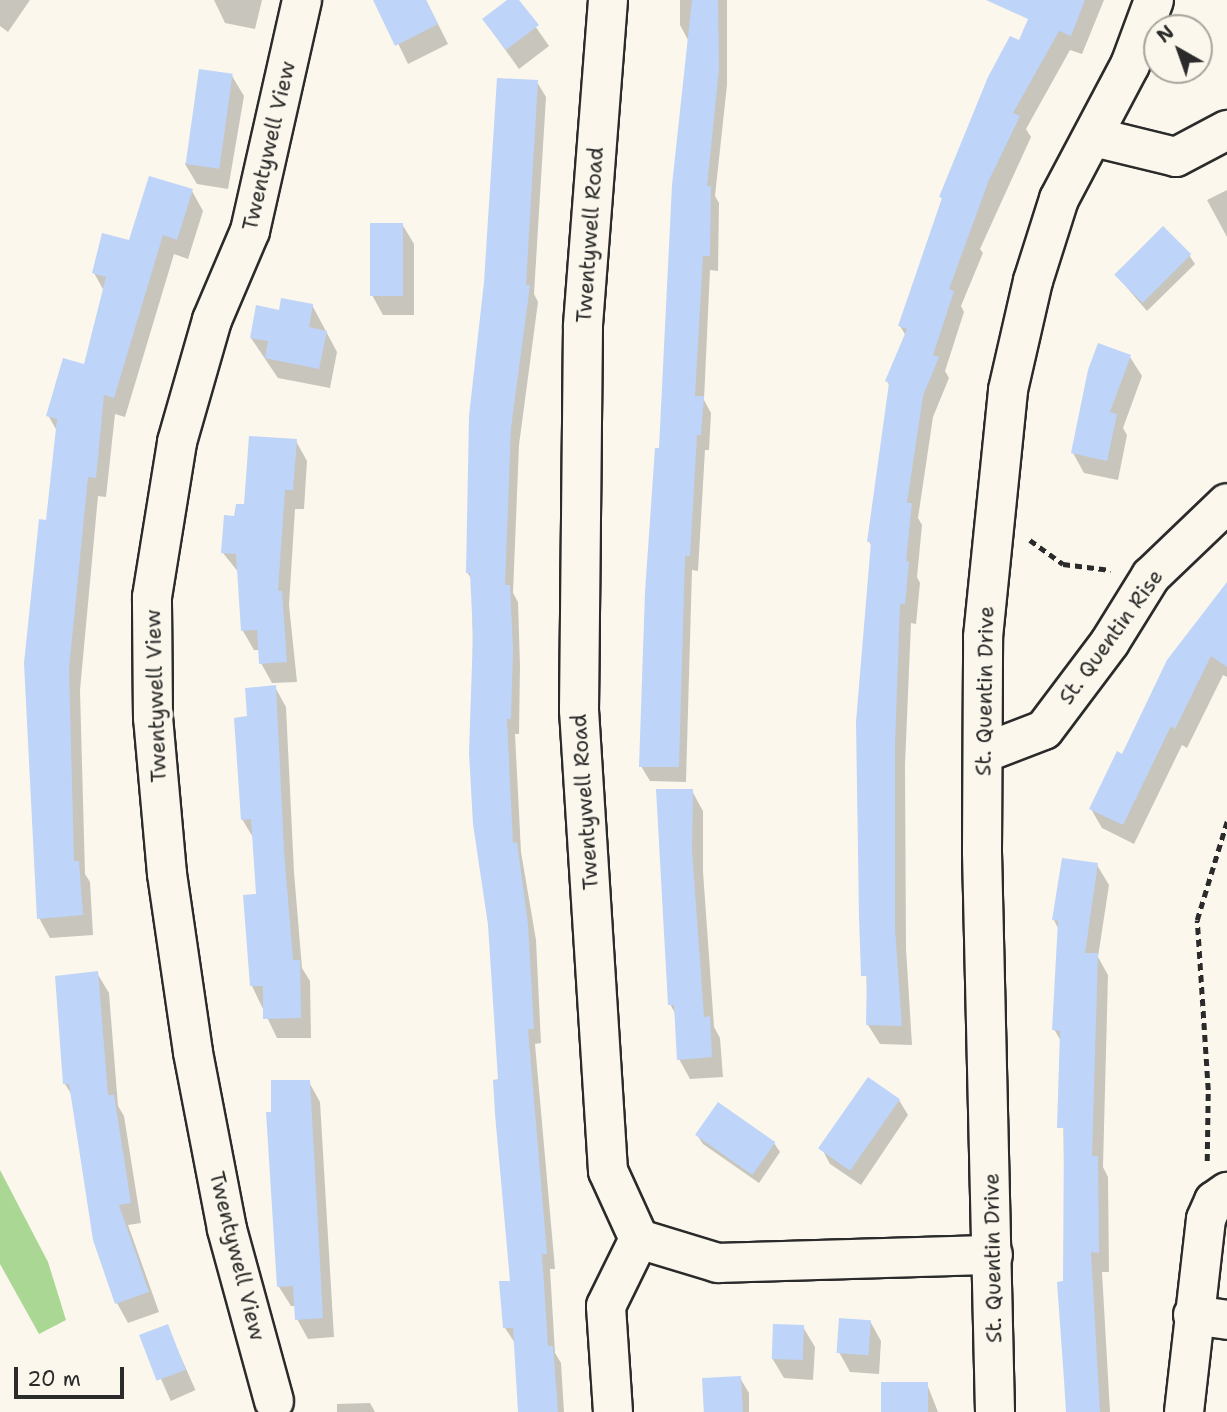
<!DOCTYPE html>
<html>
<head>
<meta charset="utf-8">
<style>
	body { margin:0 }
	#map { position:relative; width:1227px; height:1412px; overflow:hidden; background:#fbf7ec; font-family:"Shantell Sans",sans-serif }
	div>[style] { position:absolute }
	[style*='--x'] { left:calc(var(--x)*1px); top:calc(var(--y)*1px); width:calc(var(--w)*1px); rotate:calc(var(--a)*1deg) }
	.green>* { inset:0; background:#abd795 }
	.shadow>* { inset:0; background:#0003; transform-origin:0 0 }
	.building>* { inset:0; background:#bfd4f9; transform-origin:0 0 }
	.path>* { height:4.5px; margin-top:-2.25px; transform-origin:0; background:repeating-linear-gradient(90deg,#2b2b2b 0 7px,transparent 0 12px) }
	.roads { filter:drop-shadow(2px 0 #2b2b2b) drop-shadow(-2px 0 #2b2b2b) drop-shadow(0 2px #2b2b2b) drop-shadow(0 -2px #2b2b2b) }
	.minor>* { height:38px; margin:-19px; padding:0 19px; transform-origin:19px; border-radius:19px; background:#fbf7ec }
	span { translate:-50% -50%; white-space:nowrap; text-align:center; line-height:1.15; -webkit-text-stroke:7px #fbf7ec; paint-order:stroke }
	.street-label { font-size:21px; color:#2b2b2b }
	.north { position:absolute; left:1143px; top:14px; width:70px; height:70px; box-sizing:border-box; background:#fbf7ec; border:2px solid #a8a59f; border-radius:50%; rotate:320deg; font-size:19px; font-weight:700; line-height:28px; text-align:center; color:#2b2b2b }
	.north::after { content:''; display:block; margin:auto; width:24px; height:32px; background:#2b2b2b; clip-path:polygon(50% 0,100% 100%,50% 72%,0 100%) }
	.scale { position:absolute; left:14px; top:1367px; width:110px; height:32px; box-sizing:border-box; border:4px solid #2b2b2b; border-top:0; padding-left:9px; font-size:21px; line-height:24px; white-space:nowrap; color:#2b2b2b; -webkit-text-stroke:5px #fbf7ec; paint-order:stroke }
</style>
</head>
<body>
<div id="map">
	<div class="green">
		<i style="clip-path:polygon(0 1170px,48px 1262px,66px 1320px,39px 1334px,0 1264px)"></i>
	</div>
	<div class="shadow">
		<i style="clip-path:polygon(0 0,30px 0,8px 32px,0 26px)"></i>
		<i style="clip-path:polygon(214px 0,262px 0,255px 29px,225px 23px)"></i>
		<i style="clip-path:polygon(377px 0,426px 0,448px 44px,408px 64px)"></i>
		<i style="clip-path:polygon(510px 0,517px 0,549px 46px,519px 69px,484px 20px)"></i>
		<i style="clip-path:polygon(680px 0,727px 0,727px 85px,715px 196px,719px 203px,718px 271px,710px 270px,704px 400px,711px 413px,709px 450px,705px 450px,698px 571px,692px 570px,686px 782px,650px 781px,641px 766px,688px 40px,680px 25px)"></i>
		<i style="clip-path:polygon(1037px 0,1104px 0,1082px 54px,1070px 50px,1026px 129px,1031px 137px,980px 249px,983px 253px,961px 306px,964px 312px,945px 371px,949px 378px,933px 417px,918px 518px,922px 525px,917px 577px,920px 583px,916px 624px,911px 623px,905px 765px,906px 949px,912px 1045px,880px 1044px,868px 1025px,858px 722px,872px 547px,869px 541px,890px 387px,887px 381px,906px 336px,900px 326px,943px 201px,941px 197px,1020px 43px)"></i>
		<i style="clip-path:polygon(232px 76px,244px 96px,228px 189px,197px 184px,185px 164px)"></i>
		<i style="clip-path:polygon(537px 82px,546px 97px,534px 294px,538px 302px,519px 445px,513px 593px,518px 602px,520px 666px,519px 734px,515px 734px,521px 852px,536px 940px,541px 1043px,535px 1044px,555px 1269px,550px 1269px,555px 1353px,561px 1363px,564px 1412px,519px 1412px,515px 1343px,505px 1328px,512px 1282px,490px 925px,475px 823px,472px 580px,467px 572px)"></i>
		<i style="clip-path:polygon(1227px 190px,1227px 237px,1207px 200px)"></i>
		<i style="clip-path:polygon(192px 191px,203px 211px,188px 259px,174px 254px,125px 417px,115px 414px,106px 497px,98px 496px,80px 690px,85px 874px,90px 882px,93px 935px,50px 938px,39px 918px,48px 522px,57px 431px,48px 415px,85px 366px,104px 291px,94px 273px)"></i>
		<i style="clip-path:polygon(402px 224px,414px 244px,414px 315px,383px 315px,372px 295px)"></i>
		<i style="clip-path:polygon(1189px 255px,1195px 264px,1147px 311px,1116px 275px)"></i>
		<i style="clip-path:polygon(312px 305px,337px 352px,330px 388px,278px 378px,251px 338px,280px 312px)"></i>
		<i style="clip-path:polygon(1130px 357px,1142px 376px,1123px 428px,1127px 435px,1118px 480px,1084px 473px,1073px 453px)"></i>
		<i style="clip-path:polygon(296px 441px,307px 461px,304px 509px,295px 509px,289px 605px,297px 682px,272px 683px,261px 663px,260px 650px,254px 650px,243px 631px,239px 573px,223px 553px,236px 518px)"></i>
		<i style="clip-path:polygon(1227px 585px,1227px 677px,1223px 675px,1187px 748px,1182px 745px,1134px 844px,1102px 828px,1091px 809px,1123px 756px,1169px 661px)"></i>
		<i style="clip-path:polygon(275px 687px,286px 707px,294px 872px,302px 968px,310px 981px,311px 1038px,277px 1038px,252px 986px,258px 895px,254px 839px,242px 819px,249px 718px)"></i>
		<i style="clip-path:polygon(692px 791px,703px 811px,703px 871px,714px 1027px,720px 1038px,723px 1077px,690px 1079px,679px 1059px,676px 1015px,670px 1004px)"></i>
		<i style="clip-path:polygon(1097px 865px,1109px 885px,1098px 957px,1108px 975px,1103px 1167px,1108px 1177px,1109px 1272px,1102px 1272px,1110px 1412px,1068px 1412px,1062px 1043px,1054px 1029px,1059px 930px,1054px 920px)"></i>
		<i style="clip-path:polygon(97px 973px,109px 993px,118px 1106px,124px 1116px,141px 1223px,128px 1225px,159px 1312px,128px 1323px,117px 1303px,73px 1097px,65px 1084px)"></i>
		<i style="clip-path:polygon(309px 1082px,320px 1102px,334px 1337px,308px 1339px,297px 1319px,296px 1306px,291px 1306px,279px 1287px,273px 1113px)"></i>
		<i style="clip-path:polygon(899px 1100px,908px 1115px,861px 1185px,830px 1164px,822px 1149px)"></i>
		<i style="clip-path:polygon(697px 1135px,774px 1143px,780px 1152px,759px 1183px,703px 1144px)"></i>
		<i style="clip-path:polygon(870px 1321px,881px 1341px,879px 1374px,850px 1372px,839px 1352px)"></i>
		<i style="left:167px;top:1326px;width:70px;height:27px;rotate:66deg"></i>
		<i style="clip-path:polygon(803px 1327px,815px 1347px,813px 1380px,784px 1378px,772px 1358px)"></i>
		<i style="clip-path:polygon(740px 1378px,749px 1393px,749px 1412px,705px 1412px)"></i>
		<i style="clip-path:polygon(927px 1384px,938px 1412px,883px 1412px)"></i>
		<i style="clip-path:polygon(370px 1403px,375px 1412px,337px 1412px,337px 1404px)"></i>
	</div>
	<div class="building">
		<i style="clip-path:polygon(373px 0,426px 0,438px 24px,395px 46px)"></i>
		<i style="clip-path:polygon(507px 0,519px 0,539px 25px,506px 50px,482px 19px)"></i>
		<i style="clip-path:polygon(692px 0,718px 0,719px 69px,707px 186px,711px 186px,710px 256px,703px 256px,695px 396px,704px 396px,701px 435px,697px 435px,690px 556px,685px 556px,679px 767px,639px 767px,645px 592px,655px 448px,659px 448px,672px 185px)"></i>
		<i style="clip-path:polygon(986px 0,1085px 0,1071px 36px,1059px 31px,1013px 113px,1020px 116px,989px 180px,949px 289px,954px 291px,933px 355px,939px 357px,923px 396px,907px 503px,912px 503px,906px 561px,909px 562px,905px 604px,900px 604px,895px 744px,895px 928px,902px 1026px,866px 1025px,867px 976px,861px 976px,859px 917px,856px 722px,871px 542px,867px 542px,889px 383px,885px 381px,907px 329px,898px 326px,942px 198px,939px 197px,988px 77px,1010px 36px,1019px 40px,1028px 19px)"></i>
		<i style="left:199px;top:69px;width:34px;height:96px;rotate:8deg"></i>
		<i style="clip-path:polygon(497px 78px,538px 80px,526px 285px,530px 285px,511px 428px,505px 585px,510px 585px,513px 649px,511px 719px,507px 719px,513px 843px,517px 842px,528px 924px,534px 1029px,528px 1029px,547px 1254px,542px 1254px,548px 1346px,553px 1346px,558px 1412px,518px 1412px,513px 1328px,503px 1328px,499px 1281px,510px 1281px,495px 1114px,493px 1080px,498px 1079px,488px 925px,473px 824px,469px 753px,473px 634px,470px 573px,466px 573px,469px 416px,484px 282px)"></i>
		<i style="clip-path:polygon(149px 176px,193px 189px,177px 240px,163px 235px,114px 398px,104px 395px,96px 478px,88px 477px,69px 669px,74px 861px,79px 861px,83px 915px,37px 919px,24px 663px,39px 519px,46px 520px,57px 419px,46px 416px,63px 358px,84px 364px,106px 277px,92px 273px,102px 233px,129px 240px)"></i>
		<i style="left:370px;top:223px;width:33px;height:73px"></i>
		<i style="left:1163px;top:226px;width:40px;height:69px;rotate:45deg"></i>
		<i style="clip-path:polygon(281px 298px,313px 304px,309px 327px,327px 331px,319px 369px,265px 358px,268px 341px,250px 338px,256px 305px,279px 310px)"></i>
		<i style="clip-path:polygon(1098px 343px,1131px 355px,1110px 412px,1117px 414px,1107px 461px,1071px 453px,1088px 370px)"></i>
		<i style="clip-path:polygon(249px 436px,297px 439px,293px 490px,285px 490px,278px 591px,282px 591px,287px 662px,259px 664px,257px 630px,241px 631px,236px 554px,221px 553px,224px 515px,234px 516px,236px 504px,244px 504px)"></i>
		<i style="clip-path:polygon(1227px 582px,1227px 667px,1211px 656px,1175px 729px,1171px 726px,1123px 825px,1089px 809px,1117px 751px,1122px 754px,1167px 660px)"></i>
		<i style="clip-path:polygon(276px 685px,284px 851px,293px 960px,300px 960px,301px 1018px,263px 1019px,263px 986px,250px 986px,243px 895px,256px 894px,251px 819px,241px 820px,234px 718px,247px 716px,245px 688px)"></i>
		<i style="clip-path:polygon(656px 789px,693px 789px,692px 850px,704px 1017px,710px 1016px,712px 1057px,677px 1060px,674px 1005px,668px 1005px)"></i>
		<i style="clip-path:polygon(1062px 858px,1098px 863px,1085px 953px,1098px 953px,1092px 1156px,1098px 1156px,1099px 1253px,1091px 1252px,1100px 1412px,1066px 1412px,1064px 1380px,1057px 1282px,1063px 1281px,1064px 1128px,1057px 1128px,1060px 1031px,1052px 1030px,1058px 921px,1052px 920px)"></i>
		<i style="clip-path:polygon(98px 971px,108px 1095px,114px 1095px,131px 1203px,119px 1205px,149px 1292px,115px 1304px,93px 1240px,69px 1084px,63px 1084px,55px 976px)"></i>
		<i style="left:868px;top:1077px;width:39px;height:87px;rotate:35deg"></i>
		<i style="clip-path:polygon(271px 1080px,310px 1080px,323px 1318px,295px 1320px,293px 1286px,277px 1287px,266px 1112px,271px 1112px)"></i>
		<i style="left:718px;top:1102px;width:70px;height:40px;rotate:35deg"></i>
		<i style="left:839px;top:1318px;width:32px;height:35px;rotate:4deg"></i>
		<i style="left:168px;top:1324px;width:49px;height:31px;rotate:69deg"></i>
		<i style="left:773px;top:1324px;width:31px;height:35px;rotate:2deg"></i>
		<i style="left:741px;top:1376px;width:36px;height:39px;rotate:87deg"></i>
		<i style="left:881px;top:1382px;width:47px;height:30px"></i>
	</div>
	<div class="path">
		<i style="--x:1030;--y:540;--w:41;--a:36"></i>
		<i style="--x:1063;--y:564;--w:48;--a:7.1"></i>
		<i style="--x:1207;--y:1161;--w:71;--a:-89.2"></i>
		<i style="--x:1208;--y:1090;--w:170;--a:-93.7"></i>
		<i style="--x:1197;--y:920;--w:103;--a:-73.1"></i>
	</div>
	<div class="roads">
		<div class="minor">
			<i style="--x:608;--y:0;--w:328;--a:94.4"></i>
			<i style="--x:583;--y:327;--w:383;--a:90.6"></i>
			<i style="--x:579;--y:710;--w:462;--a:86.4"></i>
			<i style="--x:608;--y:1171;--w:75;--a:65.5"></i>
			<i style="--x:639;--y:1239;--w:83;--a:16.9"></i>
			<i style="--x:718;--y:1263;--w:275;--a:-1.7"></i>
			<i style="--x:1094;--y:137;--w:84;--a:13.7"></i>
			<i style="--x:1176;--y:157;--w:58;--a:-27.9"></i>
			<i style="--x:984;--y:753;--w:64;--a:-21"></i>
			<i style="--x:1044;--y:730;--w:110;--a:-53.1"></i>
			<i style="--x:1110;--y:642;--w:78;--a:-58.2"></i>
			<i style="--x:1151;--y:576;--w:105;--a:-43.8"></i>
			<i style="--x:1193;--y:1315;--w:34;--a:8"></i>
			<i style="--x:274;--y:1401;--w:178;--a:-105.3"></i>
			<i style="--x:227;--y:1229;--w:180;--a:-100.9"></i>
			<i style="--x:193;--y:1052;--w:180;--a:-98.3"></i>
			<i style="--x:167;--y:874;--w:157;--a:-95.1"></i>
			<i style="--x:153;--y:718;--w:121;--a:-90.5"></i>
			<i style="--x:152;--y:597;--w:157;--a:-80.8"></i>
			<i style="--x:177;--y:442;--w:127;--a:-74"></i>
			<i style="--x:212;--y:320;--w:97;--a:-66.9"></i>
			<i style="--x:250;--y:231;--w:237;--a:-77.3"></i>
			<i style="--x:613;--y:1412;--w:106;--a:-93.8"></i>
			<i style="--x:606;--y:1306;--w:75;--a:-63.8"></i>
			<i style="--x:995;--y:1412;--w:561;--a:-91.33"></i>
			<i style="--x:982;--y:851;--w:214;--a:-89.7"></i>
			<i style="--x:983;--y:637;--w:248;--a:-84.2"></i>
			<i style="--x:1008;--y:390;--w:112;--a:-77.1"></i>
			<i style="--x:1033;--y:281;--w:86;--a:-72.4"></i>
			<i style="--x:1059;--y:199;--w:152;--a:-62.1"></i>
			<i style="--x:1130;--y:65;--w:69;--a:-69.7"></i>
			<i style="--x:1184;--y:1412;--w:194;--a:-83.5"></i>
			<i style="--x:1206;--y:1219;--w:20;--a:-66"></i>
			<i style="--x:1214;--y:1201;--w:16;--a:-35"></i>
		</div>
	</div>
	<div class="street-label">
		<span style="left:269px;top:146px;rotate:-77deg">Twentywell View</span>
		<span style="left:590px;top:235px;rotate:-86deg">Twentywell Road</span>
		<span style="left:1111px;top:637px;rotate:-54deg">St. Quentin Rise</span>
		<span style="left:985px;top:691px;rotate:-89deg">St. Quentin Drive</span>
		<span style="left:156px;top:696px;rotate:-92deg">Twentywell View</span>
		<span style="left:585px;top:802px;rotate:-94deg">Twentywell Road</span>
		<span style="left:237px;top:1256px;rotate:76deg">Twentywell View</span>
		<span style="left:993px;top:1258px;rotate:-91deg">St. Quentin Drive</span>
	</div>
	<div class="north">N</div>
	<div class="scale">20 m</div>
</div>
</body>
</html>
